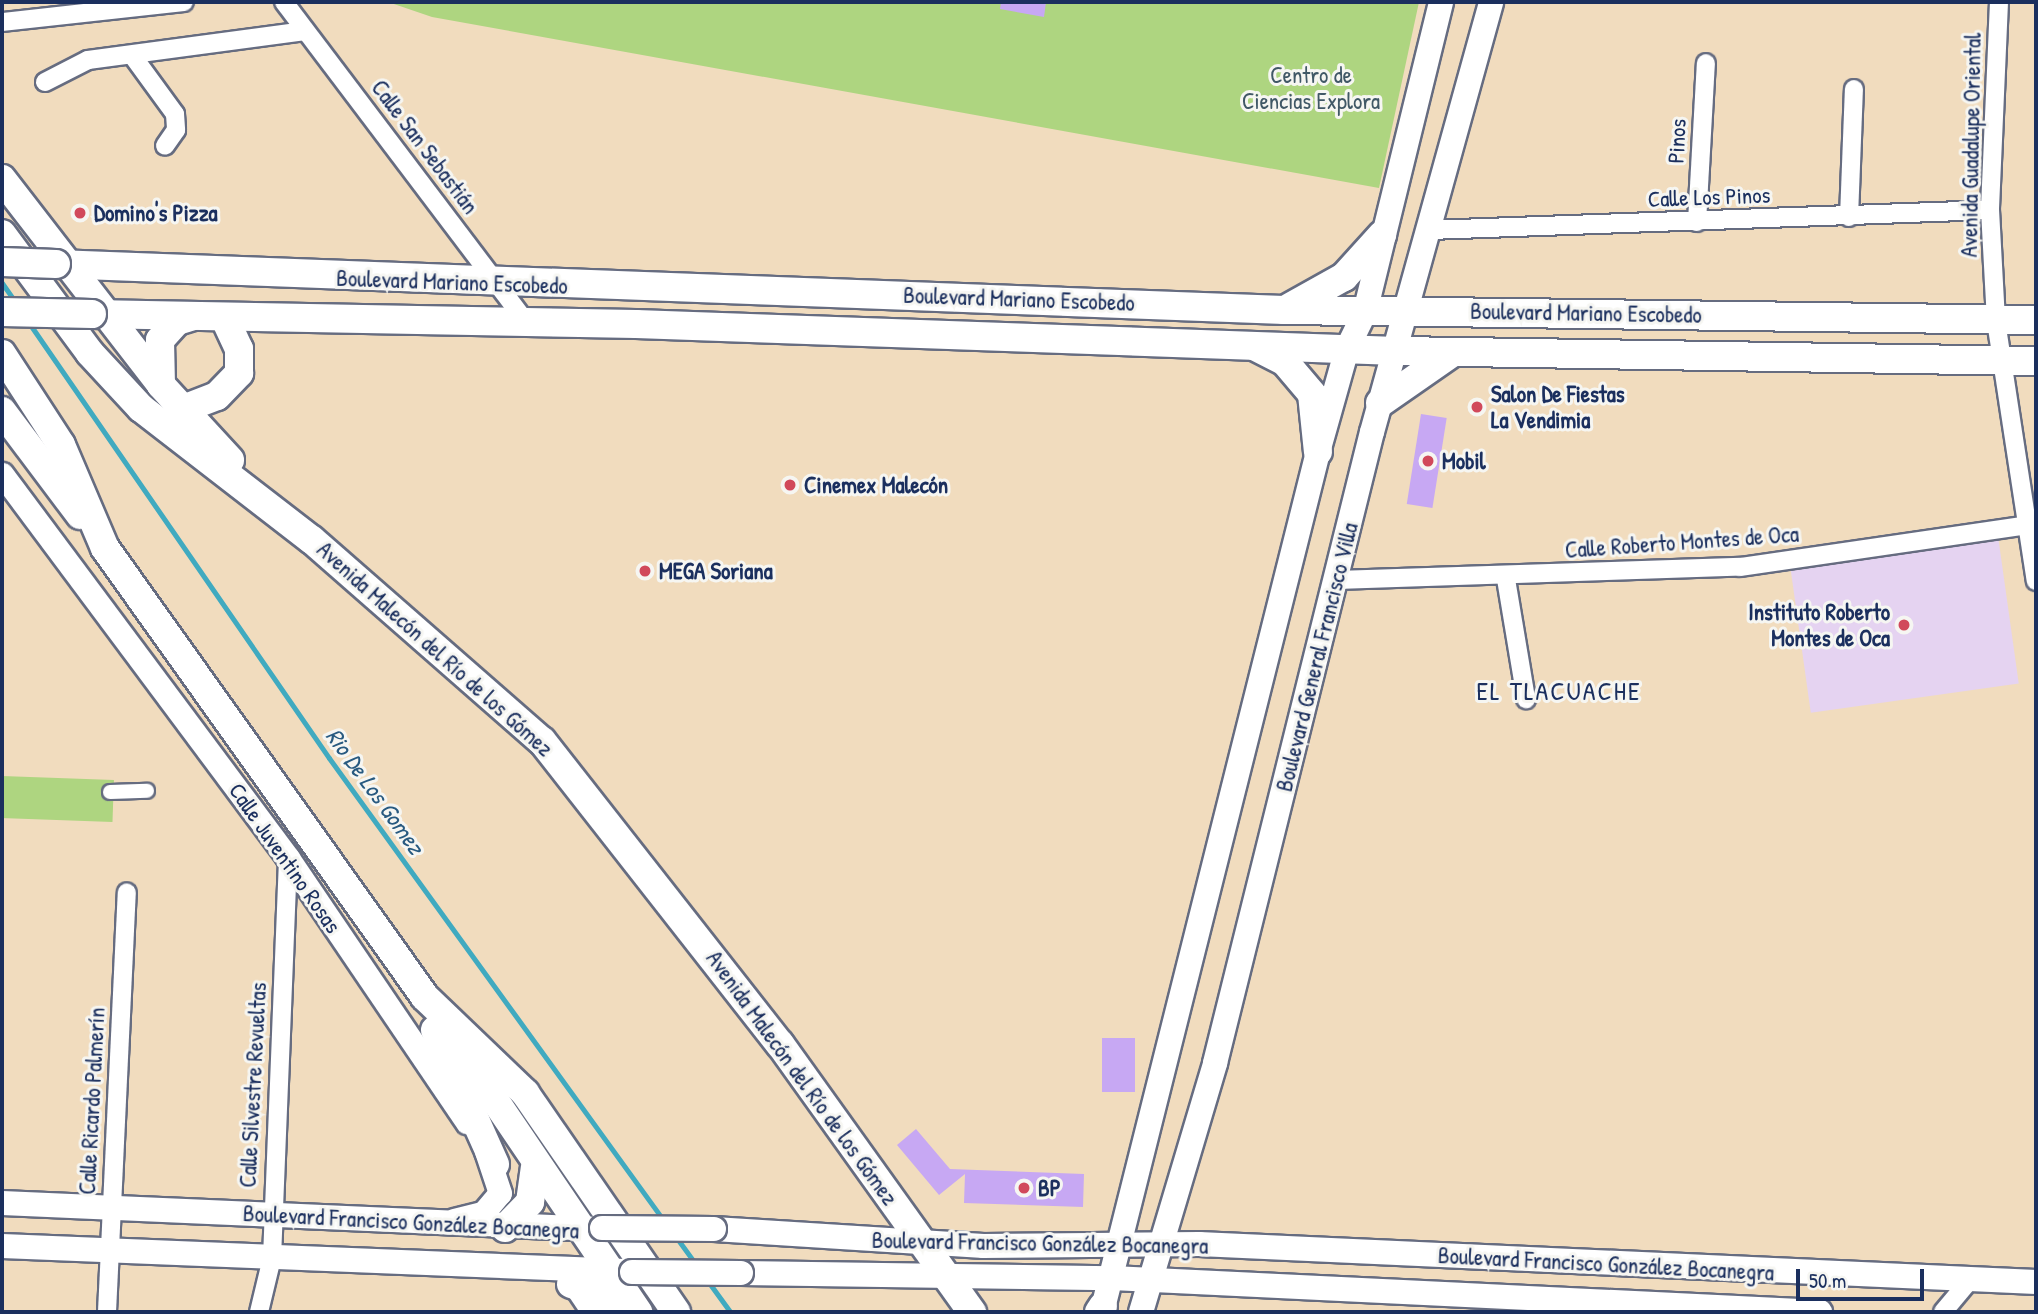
<!DOCTYPE html>
<html>
<head>
<meta charset="utf-8">
<style>
	body { margin:0 }
	#map { position:relative; width:2038px; height:1314px; overflow:hidden; background:#f1dcbe; font-family:"Patrick Hand",sans-serif }
	div>[style] { position:absolute }
	[style*='--x'] { left:calc(var(--x)*1px); top:calc(var(--y)*1px); width:calc(var(--w)*1px); rotate:calc(var(--a)*1deg) }
	.built>* { inset:0; background:#e5d3f1; transform-origin:0 0 }
	.green>* { inset:0; background:#aed580; transform-origin:0 0 }
	.stream>* { height:5px; margin:-2.5px; padding:0 2.5px; transform-origin:2.5px; border-radius:2.5px; background:#40aac0 }
	.building>* { inset:0; background:#c7a8f3; transform-origin:0 0 }
	.roads { filter:drop-shadow(2px 0 #666c80) drop-shadow(-2px 0 #666c80) drop-shadow(0 2px #666c80) drop-shadow(0 -2px #666c80) }
	.pedestrian>* { height:14px; margin:-7px; padding:0 7px; transform-origin:7px; border-radius:7px; background:#fff }
	.minor>* { height:18px; margin:-9px; padding:0 9px; transform-origin:9px; border-radius:9px; background:#fff }
	.tertiary>* { height:23px; margin:-11.5px; padding:0 11.5px; transform-origin:11.5px; border-radius:11.5px; background:#fff }
	.secondary>* { height:24px; margin:-12px; padding:0 12px; transform-origin:12px; border-radius:12px; background:#fff }
	.primary>* { height:28px; margin:-14px; padding:0 14px; transform-origin:14px; border-radius:14px; background:#fff }
	.bridges { filter:drop-shadow(2px 0 #666c80) drop-shadow(-2px 0 #666c80) drop-shadow(0 2px #666c80) drop-shadow(0 -2px #666c80) }
	.secondary-bridge>* { height:24px; margin:-12px; padding:0 12px; transform-origin:12px; border-radius:12px; background:#fff }
	.primary-bridge>* { height:28px; margin:-14px; padding:0 14px; transform-origin:14px; border-radius:14px; background:#fff }
	.dots>* { width:19px; height:19px; translate:-50% -50%; box-sizing:border-box; border:4px solid #f6f6f2; border-radius:50% }
	span { translate:-50% -50%; white-space:nowrap; text-align:center; line-height:1.15; -webkit-text-stroke:6px #f6f6f2; paint-order:stroke }
	.park-label { font-size:23px; color:#405866 }
	.street-label { font-size:23px; color:#1b2f5e }
	.poi-label { font-size:23px; color:#1b2f5e; font-weight:700 }
	.left { translate:0 -50%; text-align:left }
	.right { translate:-100% -50%; text-align:right }
	.water-label { font-size:24px; color:#285a80; font-style:italic }
	.quarter-label { font-size:26px; color:#1b2f5e; letter-spacing:2px }
	.frame { position:absolute; inset:0; border:4px solid #1b2f5e; pointer-events:none }
	.scale { position:absolute; left:1796px; top:1269px; width:128px; height:32px; box-sizing:border-box; border:4px solid #1b2f5e; border-top:0; padding-left:9px; font-size:21px; line-height:24px; white-space:nowrap; color:#1b2f5e; -webkit-text-stroke:5px #f6f6f2; paint-order:stroke }
</style>
</head>
<body>
<div id="map">
	<div class="built">
		<i style="left:1998px;top:536px;width:149px;height:210px;rotate:82deg"></i>
	</div>
	<div class="green">
		<i style="clip-path:polygon(388px 2px,1419px 2px,1379px 188px,432px 17px)"></i>
		<i style="left:2px;top:776px;width:112px;height:42px;rotate:2deg"></i>
	</div>
	<div class="stream">
		<i style="--x:2;--y:283;--w:24;--a:55"></i>
		<i style="--x:29;--y:323;--w:528;--a:55.41"></i>
		<i style="--x:329;--y:758;--w:571;--a:54.11"></i>
		<i style="--x:676;--y:1237;--w:36;--a:54"></i>
		<i style="--x:707;--y:1280;--w:39;--a:54"></i>
	</div>
	<div class="building">
		<i style="clip-path:polygon(1001px 2px,1046px 2px,1044px 17px,1000px 9px)"></i>
		<i style="left:1421px;top:414px;width:26px;height:91px;rotate:9deg"></i>
		<i style="left:1102px;top:1038px;width:33px;height:54px"></i>
		<i style="clip-path:polygon(916px 1129px,950px 1169px,1084px 1174px,1083px 1207px,964px 1203px,965px 1174px,939px 1195px,897px 1145px)"></i>
	</div>
	<div class="roads">
		<div class="pedestrian">
			<i style="--x:110;--y:792;--w:37;--a:-2"></i>
		</div>
		<div class="minor">
			<i style="--x:284;--y:2;--w:403;--a:52.9"></i>
			<i style="--x:1999;--y:2;--w:208;--a:92.5"></i>
			<i style="--x:1990;--y:210;--w:111;--a:86.9"></i>
			<i style="--x:1996;--y:321;--w:263;--a:81.3"></i>
			<i style="--x:2;--y:22;--w:183;--a:-6.3"></i>
			<i style="--x:132;--y:55;--w:73;--a:53.9"></i>
			<i style="--x:175;--y:114;--w:16;--a:86"></i>
			<i style="--x:176;--y:130;--w:19;--a:125"></i>
			<i style="--x:45;--y:82;--w:48;--a:-27.1"></i>
			<i style="--x:88;--y:60;--w:219;--a:-7.6"></i>
			<i style="--x:1849;--y:217;--w:128;--a:-87.8"></i>
			<i style="--x:1697;--y:222;--w:159;--a:-86.8"></i>
			<i style="--x:1429;--y:230;--w:561;--a:-2.04"></i>
			<i style="--x:1506;--y:579;--w:122;--a:80.5"></i>
			<i style="--x:1338;--y:580;--w:402;--a:-1.9"></i>
			<i style="--x:1740;--y:567;--w:292;--a:-8.3"></i>
			<i style="--x:572;--y:1285;--w:32;--a:56"></i>
			<i style="--x:107;--y:1312;--w:420;--a:-87.3"></i>
			<i style="--x:259;--y:1312;--w:56;--a:-76.5"></i>
			<i style="--x:272;--y:1258;--w:400;--a:-87.7"></i>
			<i style="--x:1943;--y:1312;--w:39;--a:-50"></i>
		</div>
		<div class="tertiary">
			<i style="--x:2;--y:474;--w:479;--a:53.3"></i>
			<i style="--x:288;--y:858;--w:319;--a:55.9"></i>
			<i style="--x:454;--y:1220;--w:30;--a:-14"></i>
			<i style="--x:483;--y:1213;--w:26;--a:-50"></i>
			<i style="--x:500;--y:1193;--w:44;--a:-108.4"></i>
		</div>
		<div class="secondary">
			<i style="--x:2;--y:1203;--w:597;--a:2.5"></i>
			<i style="--x:714;--y:1229;--w:270;--a:3.6"></i>
			<i style="--x:983;--y:1246;--w:216;--a:-0.5"></i>
			<i style="--x:1199;--y:1244;--w:838;--a:2.6"></i>
			<i style="--x:2;--y:1246;--w:623;--a:2.3"></i>
			<i style="--x:741;--y:1273;--w:371;--a:0.8"></i>
			<i style="--x:1112;--y:1278;--w:709;--a:2.75"></i>
			<i style="--x:1102;--y:1312;--w:887;--a:-75.9"></i>
			<i style="--x:1318;--y:452;--w:107;--a:-74.3"></i>
			<i style="--x:1347;--y:349;--w:41;--a:-64.1"></i>
			<i style="--x:1365;--y:312;--w:319;--a:-76.2"></i>
			<i style="--x:1141;--y:1312;--w:260;--a:-73.4"></i>
			<i style="--x:1215;--y:1063;--w:650;--a:-76.03"></i>
			<i style="--x:1372;--y:432;--w:446;--a:-74.5"></i>
		</div>
		<div class="primary">
			<i style="--x:2;--y:179;--w:260;--a:52.3"></i>
			<i style="--x:161;--y:385;--w:102;--a:47.4"></i>
			<i style="--x:2;--y:234;--w:148;--a:53.5"></i>
			<i style="--x:90;--y:353;--w:75;--a:47.2"></i>
			<i style="--x:141;--y:408;--w:216;--a:37.7"></i>
			<i style="--x:312;--y:540;--w:305;--a:41.2"></i>
			<i style="--x:542;--y:741;--w:385;--a:51.9"></i>
			<i style="--x:780;--y:1044;--w:330;--a:54.4"></i>
			<i style="--x:56;--y:264;--w:1229;--a:2.15"></i>
			<i style="--x:1284;--y:310;--w:752;--a:0.76"></i>
			<i style="--x:1290;--y:307;--w:62;--a:-29.1"></i>
			<i style="--x:1344;--y:277;--w:57;--a:-47.9"></i>
			<i style="--x:92;--y:314;--w:544;--a:1.05"></i>
			<i style="--x:636;--y:324;--w:761;--a:2.03"></i>
			<i style="--x:1397;--y:351;--w:639;--a:0.9"></i>
			<i style="--x:1256;--y:347;--w:33;--a:27"></i>
			<i style="--x:1285;--y:362;--w:42;--a:49.8"></i>
			<i style="--x:1312;--y:394;--w:58;--a:84.1"></i>
			<i style="--x:2;--y:354;--w:108;--a:57"></i>
			<i style="--x:61;--y:445;--w:112;--a:66.9"></i>
			<i style="--x:105;--y:548;--w:551;--a:54.52"></i>
			<i style="--x:425;--y:997;--w:139;--a:43.8"></i>
			<i style="--x:525;--y:1093;--w:266;--a:55.4"></i>
			<i style="--x:161;--y:385;--w:45;--a:-91.3"></i>
			<i style="--x:160;--y:340;--w:25;--a:-48"></i>
			<i style="--x:177;--y:321;--w:17;--a:-17"></i>
			<i style="--x:1380;--y:403;--w:88;--a:-34.8"></i>
			<i style="--x:183;--y:409;--w:36;--a:-21"></i>
			<i style="--x:217;--y:396;--w:32;--a:-46"></i>
			<i style="--x:239;--y:373;--w:24;--a:-90"></i>
			<i style="--x:239;--y:349;--w:35;--a:-115"></i>
			<i style="--x:2;--y:411;--w:130;--a:53.1"></i>
			<i style="--x:435;--y:1030;--w:147;--a:65.9"></i>
			<i style="--x:450;--y:1034;--w:336;--a:55.9"></i>
			<i style="--x:505;--y:1228;--w:36;--a:-46"></i>
			<i style="--x:530;--y:1202;--w:34;--a:-82"></i>
			<i style="--x:571;--y:1284;--w:26;--a:18"></i>
			<i style="--x:596;--y:1292;--w:29;--a:44"></i>
			<i style="--x:1099;--y:1312;--w:7;--a:-56"></i>
		</div>
	</div>
	<div class="bridges">
		<div class="secondary-bridge">
			<i style="--x:602;--y:1228;--w:112;--a:0.5"></i>
			<i style="--x:632;--y:1272;--w:109;--a:0.5"></i>
		</div>
		<div class="primary-bridge">
			<i style="--x:2;--y:262;--w:54;--a:2.1"></i>
			<i style="--x:2;--y:312;--w:90;--a:1.3"></i>
		</div>
	</div>
	<div class="dots">
		<i style="left:80px;top:213px;background:#d1495b"></i>
		<i style="left:1477px;top:407px;background:#d1495b"></i>
		<i style="left:1428px;top:461px;background:#d1495b"></i>
		<i style="left:790px;top:485px;background:#d1495b"></i>
		<i style="left:645px;top:571px;background:#d1495b"></i>
		<i style="left:1904px;top:625px;background:#d1495b"></i>
		<i style="left:1024px;top:1188px;background:#d1495b"></i>
	</div>
	<div class="park-label">
		<span style="left:1311px;top:88px">Centro de<br>Ciencias Explora</span>
	</div>
	<div class="street-label">
		<span style="left:1677px;top:141px;rotate:-87deg">Pinos</span>
		<span style="left:1971px;top:145px;rotate:-89deg">Avenida Guadalupe Oriental</span>
		<span style="left:425px;top:147px;rotate:53deg">Calle San Sebastián</span>
		<span style="left:1709px;top:197px;rotate:-2deg">Calle Los Pinos</span>
		<span style="left:452px;top:282px;rotate:2deg">Boulevard Mariano Escobedo</span>
		<span style="left:1019px;top:299px;rotate:2deg">Boulevard Mariano Escobedo</span>
		<span style="left:1586px;top:313px;rotate:1deg">Boulevard Mariano Escobedo</span>
		<span style="left:1682px;top:542px;rotate:-4deg">Calle Roberto Montes de Oca</span>
		<span style="left:435px;top:649px;rotate:42deg">Avenida Malecón del Río de los Gómez</span>
		<span style="left:1317px;top:657px;rotate:-76deg">Boulevard General Francisco Villa</span>
		<span style="left:285px;top:858px;rotate:55deg">Calle Juventino Rosas</span>
		<span style="left:802px;top:1078px;rotate:54deg">Avenida Malecón del Río de los Gómez</span>
		<span style="left:253px;top:1085px;rotate:-87deg">Calle Silvestre Revueltas</span>
		<span style="left:92px;top:1101px;rotate:-87deg">Calle Ricardo Palmerín</span>
		<span style="left:411px;top:1222px;rotate:3deg">Boulevard Francisco González Bocanegra</span>
		<span style="left:1040px;top:1243px;rotate:1deg">Boulevard Francisco González Bocanegra</span>
		<span style="left:1606px;top:1264px;rotate:3deg">Boulevard Francisco González Bocanegra</span>
	</div>
	<div class="poi-label">
		<span class="left" style="left:94px;top:213px">Domino's Pizza</span>
		<span class="left" style="left:1491px;top:407px">Salon De Fiestas<br>La Vendimia</span>
		<span class="left" style="left:1442px;top:461px">Mobil</span>
		<span class="left" style="left:804px;top:485px">Cinemex Malecón</span>
		<span class="left" style="left:659px;top:571px">MEGA Soriana</span>
		<span class="right" style="left:1890px;top:625px">Instituto Roberto<br>Montes de Oca</span>
		<span class="left" style="left:1038px;top:1188px">BP</span>
	</div>
	<div class="water-label">
		<span style="left:375px;top:791px;rotate:54deg">Rio De Los Gomez</span>
	</div>
	<div class="quarter-label">
		<span style="left:1559px;top:691px">EL TLACUACHE</span>
	</div>
	<div class="frame"></div>
	<div class="scale">50 m</div>
</div>
</body>
</html>
